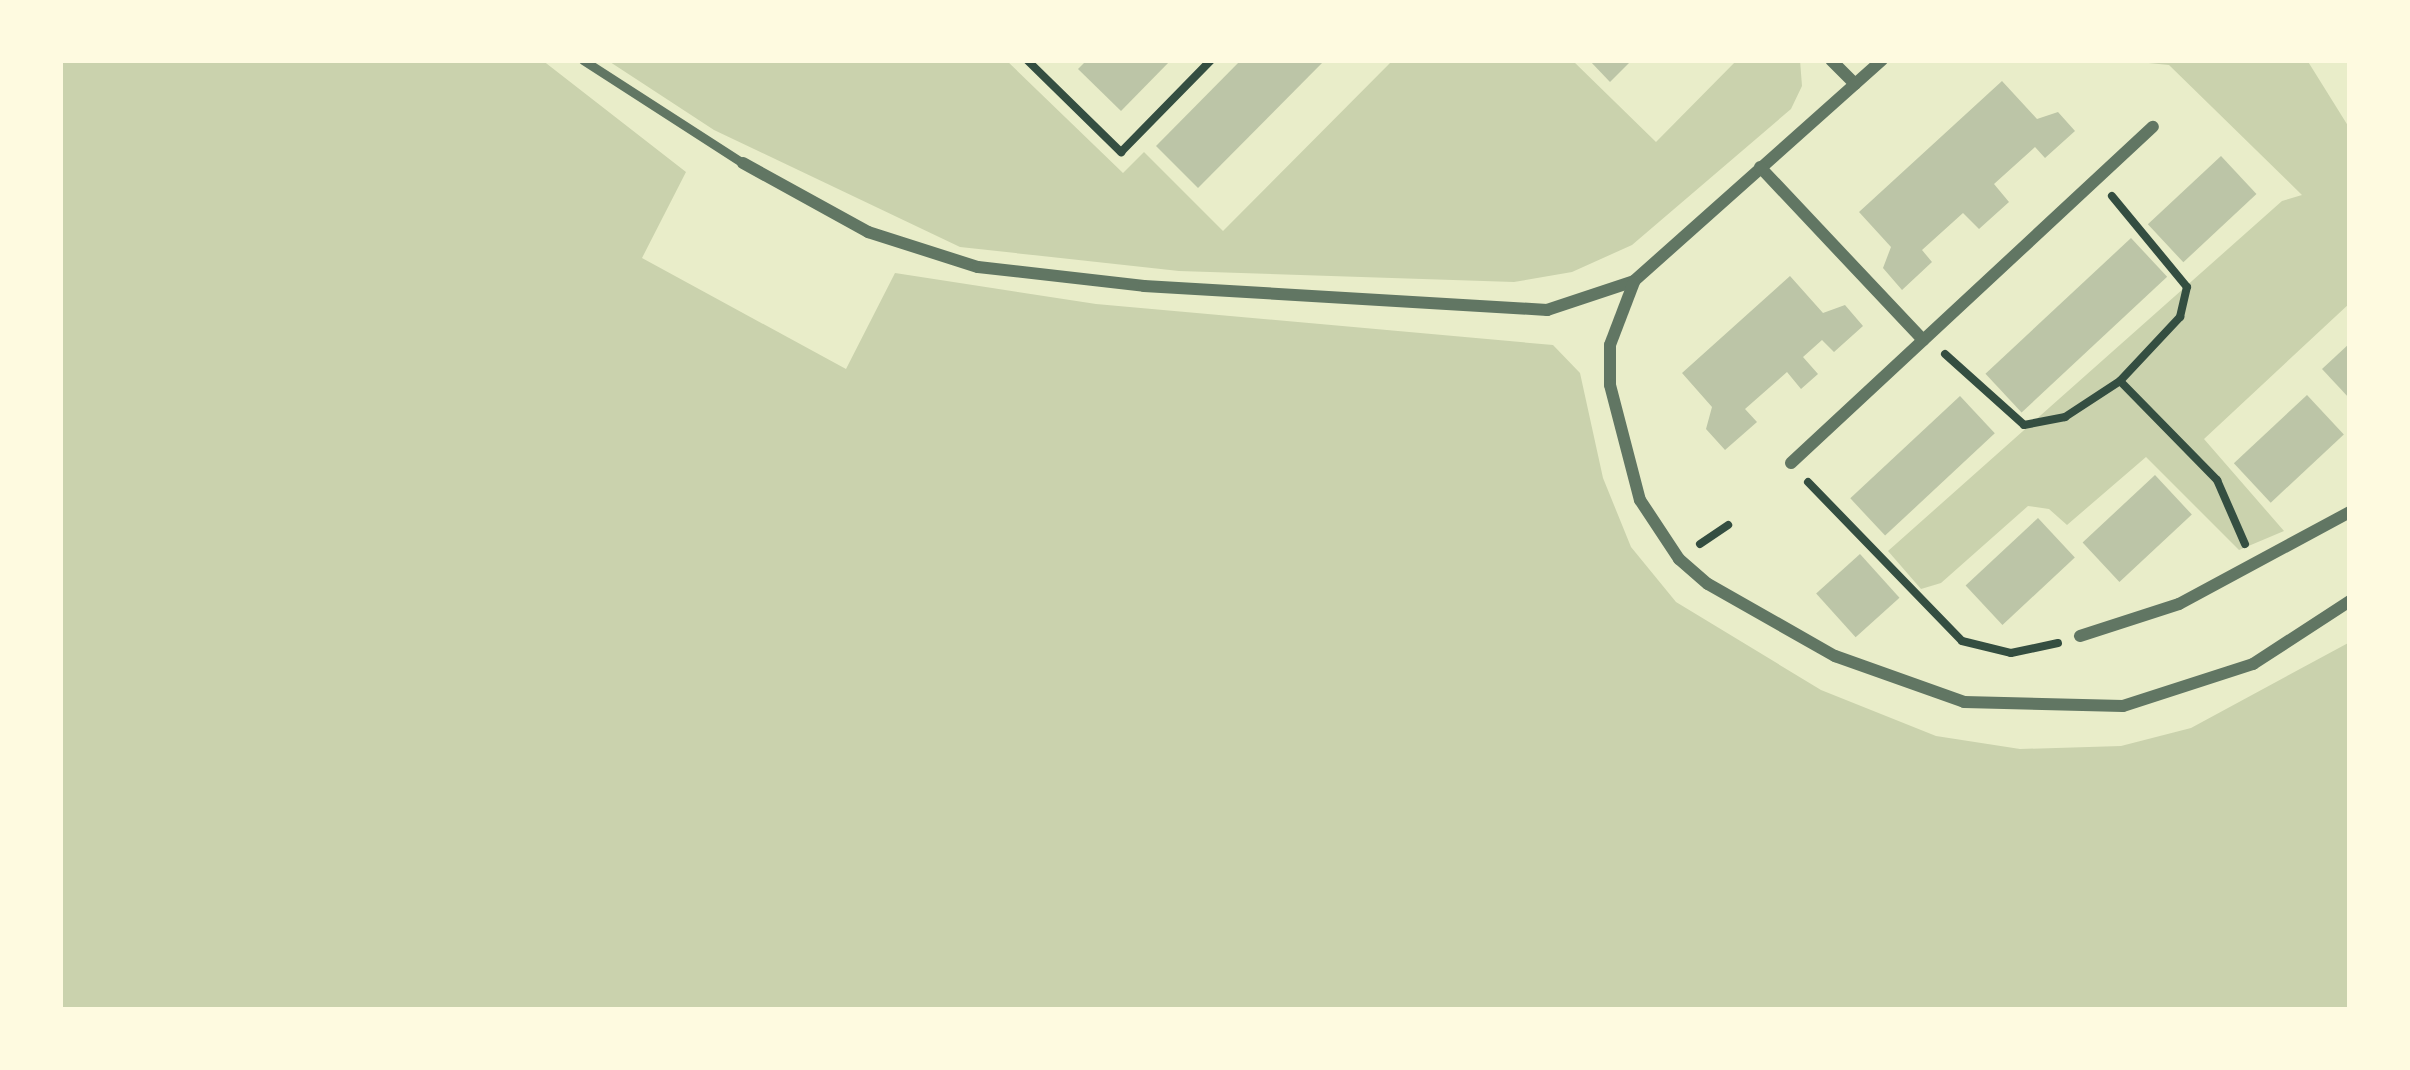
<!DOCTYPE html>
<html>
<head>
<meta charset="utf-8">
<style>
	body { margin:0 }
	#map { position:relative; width:2410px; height:1070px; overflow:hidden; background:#e9edc9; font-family:"Crimson Pro",serif }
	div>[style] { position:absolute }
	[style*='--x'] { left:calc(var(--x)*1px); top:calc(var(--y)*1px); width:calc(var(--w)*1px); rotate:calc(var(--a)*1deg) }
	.green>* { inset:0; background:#cad2ad }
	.building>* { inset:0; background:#bcc5a7; transform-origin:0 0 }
	.path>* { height:8px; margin:-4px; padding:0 4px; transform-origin:4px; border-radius:4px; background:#344e41 }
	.service>* { height:9px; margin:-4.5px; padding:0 4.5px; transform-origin:4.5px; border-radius:4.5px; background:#617663 }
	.minor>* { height:12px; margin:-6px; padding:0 6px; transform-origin:6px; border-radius:6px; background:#617663 }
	span { translate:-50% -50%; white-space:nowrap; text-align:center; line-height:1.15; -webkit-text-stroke:9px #fefae0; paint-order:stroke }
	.frame { position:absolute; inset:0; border:63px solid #fefae0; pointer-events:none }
</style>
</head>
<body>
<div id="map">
	<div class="green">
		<i style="clip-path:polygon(60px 60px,542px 60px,686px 172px,642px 258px,846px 369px,895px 273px,1096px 304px,1553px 345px,1580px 373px,1603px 478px,1631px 547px,1676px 602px,1821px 690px,1936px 736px,2020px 749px,2121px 746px,2191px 728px,2350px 642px,2350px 1010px,60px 1010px)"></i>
		<i style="clip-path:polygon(607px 60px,1006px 60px,1123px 173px,1144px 152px,1223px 231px,1393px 60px,1572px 60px,1656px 142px,1737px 60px,1800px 60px,1802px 86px,1791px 109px,1632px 245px,1572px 272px,1514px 282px,1179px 271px,960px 247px,714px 130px)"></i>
		<i style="clip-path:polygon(2118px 60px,2307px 60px,2350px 129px,2350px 303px,2204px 439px,2284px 531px,2239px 550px,2146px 457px,2067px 525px,2049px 509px,2028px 506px,1941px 583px,1921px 589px,1888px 551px,2282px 201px,2302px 195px,2169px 65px)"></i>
	</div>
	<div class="building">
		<i style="clip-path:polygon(1087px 60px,1171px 60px,1121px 111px,1078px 69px)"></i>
		<i style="clip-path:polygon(1241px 60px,1325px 60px,1198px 188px,1156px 146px)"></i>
		<i style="clip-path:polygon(1589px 60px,1632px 60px,1610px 82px)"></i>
		<i style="clip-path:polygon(2002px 81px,2037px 119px,2058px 112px,2075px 131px,2045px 158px,2035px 147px,1994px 184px,2009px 202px,1979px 229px,1963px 213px,1922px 250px,1932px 262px,1902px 290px,1883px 268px,1891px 247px,1859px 212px)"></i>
		<i style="left:2221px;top:156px;width:52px;height:100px;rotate:47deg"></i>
		<i style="left:2131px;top:238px;width:53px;height:199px;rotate:47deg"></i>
		<i style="clip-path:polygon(1790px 276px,1823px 313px,1845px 305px,1863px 326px,1834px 352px,1822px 340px,1803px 357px,1818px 374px,1801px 389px,1787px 372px,1745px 409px,1757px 422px,1725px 450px,1706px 429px,1712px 407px,1682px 373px)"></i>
		<i style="clip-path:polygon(2350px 343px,2350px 399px,2322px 369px)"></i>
		<i style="left:2307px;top:395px;width:54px;height:100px;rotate:47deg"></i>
		<i style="left:1960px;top:396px;width:51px;height:150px;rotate:47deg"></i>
		<i style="left:2155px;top:475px;width:54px;height:99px;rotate:47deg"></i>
		<i style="left:2038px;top:518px;width:54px;height:99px;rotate:47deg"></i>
		<i style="left:1860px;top:554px;width:59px;height:59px;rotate:48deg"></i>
	</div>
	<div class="path">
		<i style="--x:1027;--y:60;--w:132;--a:44.4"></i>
		<i style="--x:1121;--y:152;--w:129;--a:-45.6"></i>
		<i style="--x:1945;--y:354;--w:106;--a:41.9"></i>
		<i style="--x:2024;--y:425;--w:42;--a:-11"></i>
		<i style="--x:2065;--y:417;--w:66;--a:-33.2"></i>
		<i style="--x:2120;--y:381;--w:88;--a:-46.8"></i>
		<i style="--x:2180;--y:317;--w:31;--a:-77"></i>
		<i style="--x:2187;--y:287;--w:118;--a:-129.5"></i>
		<i style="--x:2120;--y:381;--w:139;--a:45.6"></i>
		<i style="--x:2217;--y:480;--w:70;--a:66.4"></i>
		<i style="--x:1808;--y:482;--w:221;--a:45.9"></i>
		<i style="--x:1962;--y:641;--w:50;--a:13.8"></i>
		<i style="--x:2011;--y:653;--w:48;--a:-12"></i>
		<i style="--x:1700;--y:544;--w:34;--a:-34"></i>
	</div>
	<div class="service">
		<i style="--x:583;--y:60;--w:190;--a:32.8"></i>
	</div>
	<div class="minor">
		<i style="--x:1831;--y:60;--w:34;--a:45"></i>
		<i style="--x:743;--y:163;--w:143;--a:28.9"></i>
		<i style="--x:868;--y:232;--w:115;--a:17.7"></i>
		<i style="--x:978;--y:267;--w:167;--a:6.5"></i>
		<i style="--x:1144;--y:286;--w:404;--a:3.4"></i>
		<i style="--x:1547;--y:310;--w:92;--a:-18.4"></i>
		<i style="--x:1634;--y:281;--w:332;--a:-41.7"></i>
		<i style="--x:1760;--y:167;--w:238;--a:46.7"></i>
		<i style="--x:1634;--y:282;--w:67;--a:110.9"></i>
		<i style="--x:1610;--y:345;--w:40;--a:90"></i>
		<i style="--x:1610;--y:385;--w:119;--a:75.4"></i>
		<i style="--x:1640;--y:500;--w:71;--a:56.5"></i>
		<i style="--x:1679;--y:559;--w:38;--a:41"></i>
		<i style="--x:1708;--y:584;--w:146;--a:29.6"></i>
		<i style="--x:1835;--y:656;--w:137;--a:19.6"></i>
		<i style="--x:1964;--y:702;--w:159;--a:1.4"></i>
		<i style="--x:2123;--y:706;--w:137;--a:-17.9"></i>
		<i style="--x:2253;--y:664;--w:116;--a:-33"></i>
		<i style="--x:1791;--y:463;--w:494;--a:-42.9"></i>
		<i style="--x:2080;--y:636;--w:104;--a:-17.9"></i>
		<i style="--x:2179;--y:604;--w:194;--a:-28.3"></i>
	</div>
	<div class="frame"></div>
</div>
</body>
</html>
